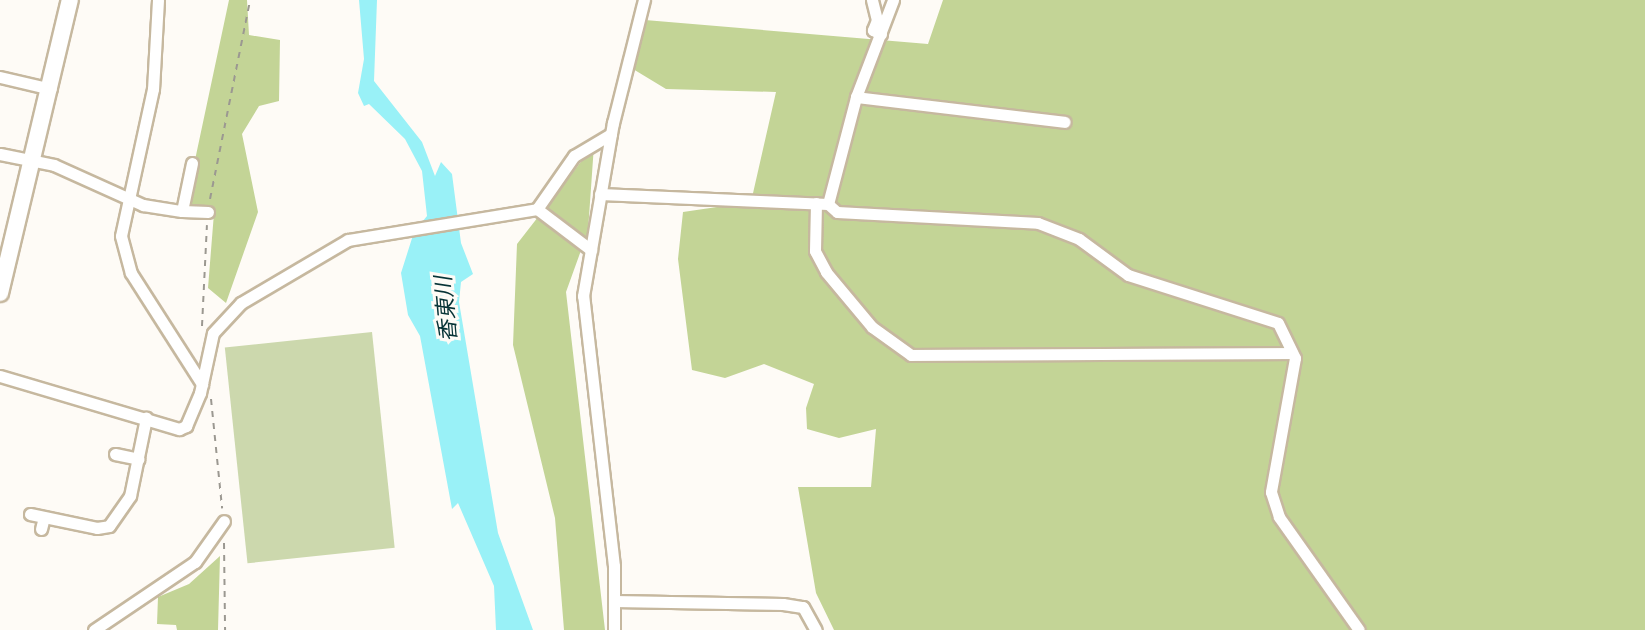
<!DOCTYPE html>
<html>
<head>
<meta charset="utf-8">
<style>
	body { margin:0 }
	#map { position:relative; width:1645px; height:630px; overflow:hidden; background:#fefbf6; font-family:"Public Sans","Noto Sans JP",sans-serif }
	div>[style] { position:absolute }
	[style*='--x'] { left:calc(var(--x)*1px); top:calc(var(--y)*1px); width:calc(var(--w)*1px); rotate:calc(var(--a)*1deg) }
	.green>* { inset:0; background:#ccd8ad; transform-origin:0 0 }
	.forest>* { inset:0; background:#c3d496 }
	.water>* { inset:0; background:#99f1f7 }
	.path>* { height:2px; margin-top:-1px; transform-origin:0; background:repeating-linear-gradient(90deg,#9b9891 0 6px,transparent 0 12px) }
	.roads { filter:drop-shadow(2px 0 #c6b89f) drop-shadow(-2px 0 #c6b89f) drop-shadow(0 2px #c6b89f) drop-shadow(0 -2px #c6b89f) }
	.street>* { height:11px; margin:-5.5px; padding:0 5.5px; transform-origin:5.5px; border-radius:5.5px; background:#fff }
	.secondary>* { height:16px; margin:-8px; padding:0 8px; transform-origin:8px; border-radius:8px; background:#fff }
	span { translate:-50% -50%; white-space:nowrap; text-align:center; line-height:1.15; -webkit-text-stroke:6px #fefbf6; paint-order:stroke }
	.water-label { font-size:22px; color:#063336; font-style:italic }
</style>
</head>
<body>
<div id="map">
	<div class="green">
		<i style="left:372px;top:332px;width:217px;height:148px;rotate:84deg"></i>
	</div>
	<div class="forest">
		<i style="clip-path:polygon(229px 0,247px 0,249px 35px,280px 40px,279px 101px,259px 106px,242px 134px,258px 212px,226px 303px,208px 288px,214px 213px,185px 207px)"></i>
		<i style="clip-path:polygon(943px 0,1645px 0,1645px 630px,834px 630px,816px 593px,798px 487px,871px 487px,876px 429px,839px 438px,807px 429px,806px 408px,814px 384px,764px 364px,725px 378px,692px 370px,678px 259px,683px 212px,751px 202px,776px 92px,666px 89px,633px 69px,645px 20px,928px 44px)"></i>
		<i style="clip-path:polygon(594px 145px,588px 231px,566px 292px,605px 630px,564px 630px,555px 518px,513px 345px,517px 244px)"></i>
		<i style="clip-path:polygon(220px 556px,218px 630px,177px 630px,176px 625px,157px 624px,158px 597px,189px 584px)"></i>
	</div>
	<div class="water">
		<i style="clip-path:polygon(359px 0,377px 0,374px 81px,422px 142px,435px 176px,441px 162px,452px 174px,461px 243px,473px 274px,461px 282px,459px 302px,498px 533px,533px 630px,496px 630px,494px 586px,458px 503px,452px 509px,420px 336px,408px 315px,401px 273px,414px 232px,427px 216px,422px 171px,405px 139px,369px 104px,364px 106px,358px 93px,364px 59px)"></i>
	</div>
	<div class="path">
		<i style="--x:210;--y:199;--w:203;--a:-78.6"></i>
		<i style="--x:202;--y:326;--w:101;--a:-87.2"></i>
		<i style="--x:211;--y:399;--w:110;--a:84.2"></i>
		<i style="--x:224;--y:543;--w:87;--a:89.3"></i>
	</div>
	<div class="roads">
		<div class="street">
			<i style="--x:158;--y:0;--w:89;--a:93.2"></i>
			<i style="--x:153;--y:89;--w:150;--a:102.3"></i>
			<i style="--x:121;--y:236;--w:38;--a:75"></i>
			<i style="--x:131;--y:273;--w:132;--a:57.4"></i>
			<i style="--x:872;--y:0;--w:21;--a:76"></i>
			<i style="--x:877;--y:20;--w:11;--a:112"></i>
			<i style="--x:873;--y:30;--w:9;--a:27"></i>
			<i style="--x:0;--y:77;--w:52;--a:13.2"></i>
			<i style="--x:856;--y:97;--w:210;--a:6.8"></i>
			<i style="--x:0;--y:154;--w:55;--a:11.5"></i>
			<i style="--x:54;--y:165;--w:98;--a:24.2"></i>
			<i style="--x:143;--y:205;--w:39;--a:9"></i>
			<i style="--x:182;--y:211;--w:49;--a:-78.2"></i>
			<i style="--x:600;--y:194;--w:228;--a:2.5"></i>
			<i style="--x:828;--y:204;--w:111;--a:-75.3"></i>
			<i style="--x:856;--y:97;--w:104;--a:-69.1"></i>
			<i style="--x:816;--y:203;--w:48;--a:91.2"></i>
			<i style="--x:815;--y:251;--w:24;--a:62"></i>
			<i style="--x:826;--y:272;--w:72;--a:50.1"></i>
			<i style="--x:872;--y:327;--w:48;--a:35.7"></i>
			<i style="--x:911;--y:355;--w:381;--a:-0.3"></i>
			<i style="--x:828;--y:204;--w:12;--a:42"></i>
			<i style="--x:837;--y:212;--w:201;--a:3.1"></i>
			<i style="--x:1038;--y:223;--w:44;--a:21.3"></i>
			<i style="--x:1079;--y:239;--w:61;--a:36.3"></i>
			<i style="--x:1128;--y:275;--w:157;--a:17.7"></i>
			<i style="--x:1278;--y:323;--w:39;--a:64"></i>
			<i style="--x:1295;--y:358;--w:136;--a:100.2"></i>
			<i style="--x:1271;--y:492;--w:26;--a:72"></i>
			<i style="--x:1279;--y:517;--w:138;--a:54.7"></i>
			<i style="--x:537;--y:209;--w:68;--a:37.2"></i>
			<i style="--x:182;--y:211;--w:26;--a:2"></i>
			<i style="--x:0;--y:376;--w:187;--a:16.5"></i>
			<i style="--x:179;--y:429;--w:8;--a:-23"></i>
			<i style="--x:186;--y:426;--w:36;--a:-67"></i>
			<i style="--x:200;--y:393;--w:61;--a:-77.8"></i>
			<i style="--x:213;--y:333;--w:41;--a:-47"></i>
			<i style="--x:241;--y:303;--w:124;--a:-30.5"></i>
			<i style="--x:348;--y:240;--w:192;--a:-9.3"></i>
			<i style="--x:537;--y:209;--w:65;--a:-55.1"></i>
			<i style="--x:574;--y:156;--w:43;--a:-30.7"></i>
			<i style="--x:115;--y:454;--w:24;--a:12"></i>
			<i style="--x:30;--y:514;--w:68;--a:11.8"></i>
			<i style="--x:97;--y:528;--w:12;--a:-9"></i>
			<i style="--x:109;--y:526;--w:37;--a:-55"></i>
			<i style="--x:130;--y:496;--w:80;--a:-78.4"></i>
			<i style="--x:41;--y:529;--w:12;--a:-76"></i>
			<i style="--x:614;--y:601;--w:169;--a:1"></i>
			<i style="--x:783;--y:604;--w:20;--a:9"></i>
			<i style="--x:803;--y:607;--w:26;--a:61"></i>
			<i style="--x:94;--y:630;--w:122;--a:-34"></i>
			<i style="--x:195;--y:562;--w:50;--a:-54.7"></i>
			<i style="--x:614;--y:630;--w:64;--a:-90"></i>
			<i style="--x:614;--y:566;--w:272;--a:-96.5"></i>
			<i style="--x:583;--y:296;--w:176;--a:-80.2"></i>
			<i style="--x:613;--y:123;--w:127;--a:-75.9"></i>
		</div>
		<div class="secondary">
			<i style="--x:0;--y:293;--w:301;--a:-76.6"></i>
		</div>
	</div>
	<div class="water-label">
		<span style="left:446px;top:309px;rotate:-95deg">香東川</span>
	</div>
</div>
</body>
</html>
